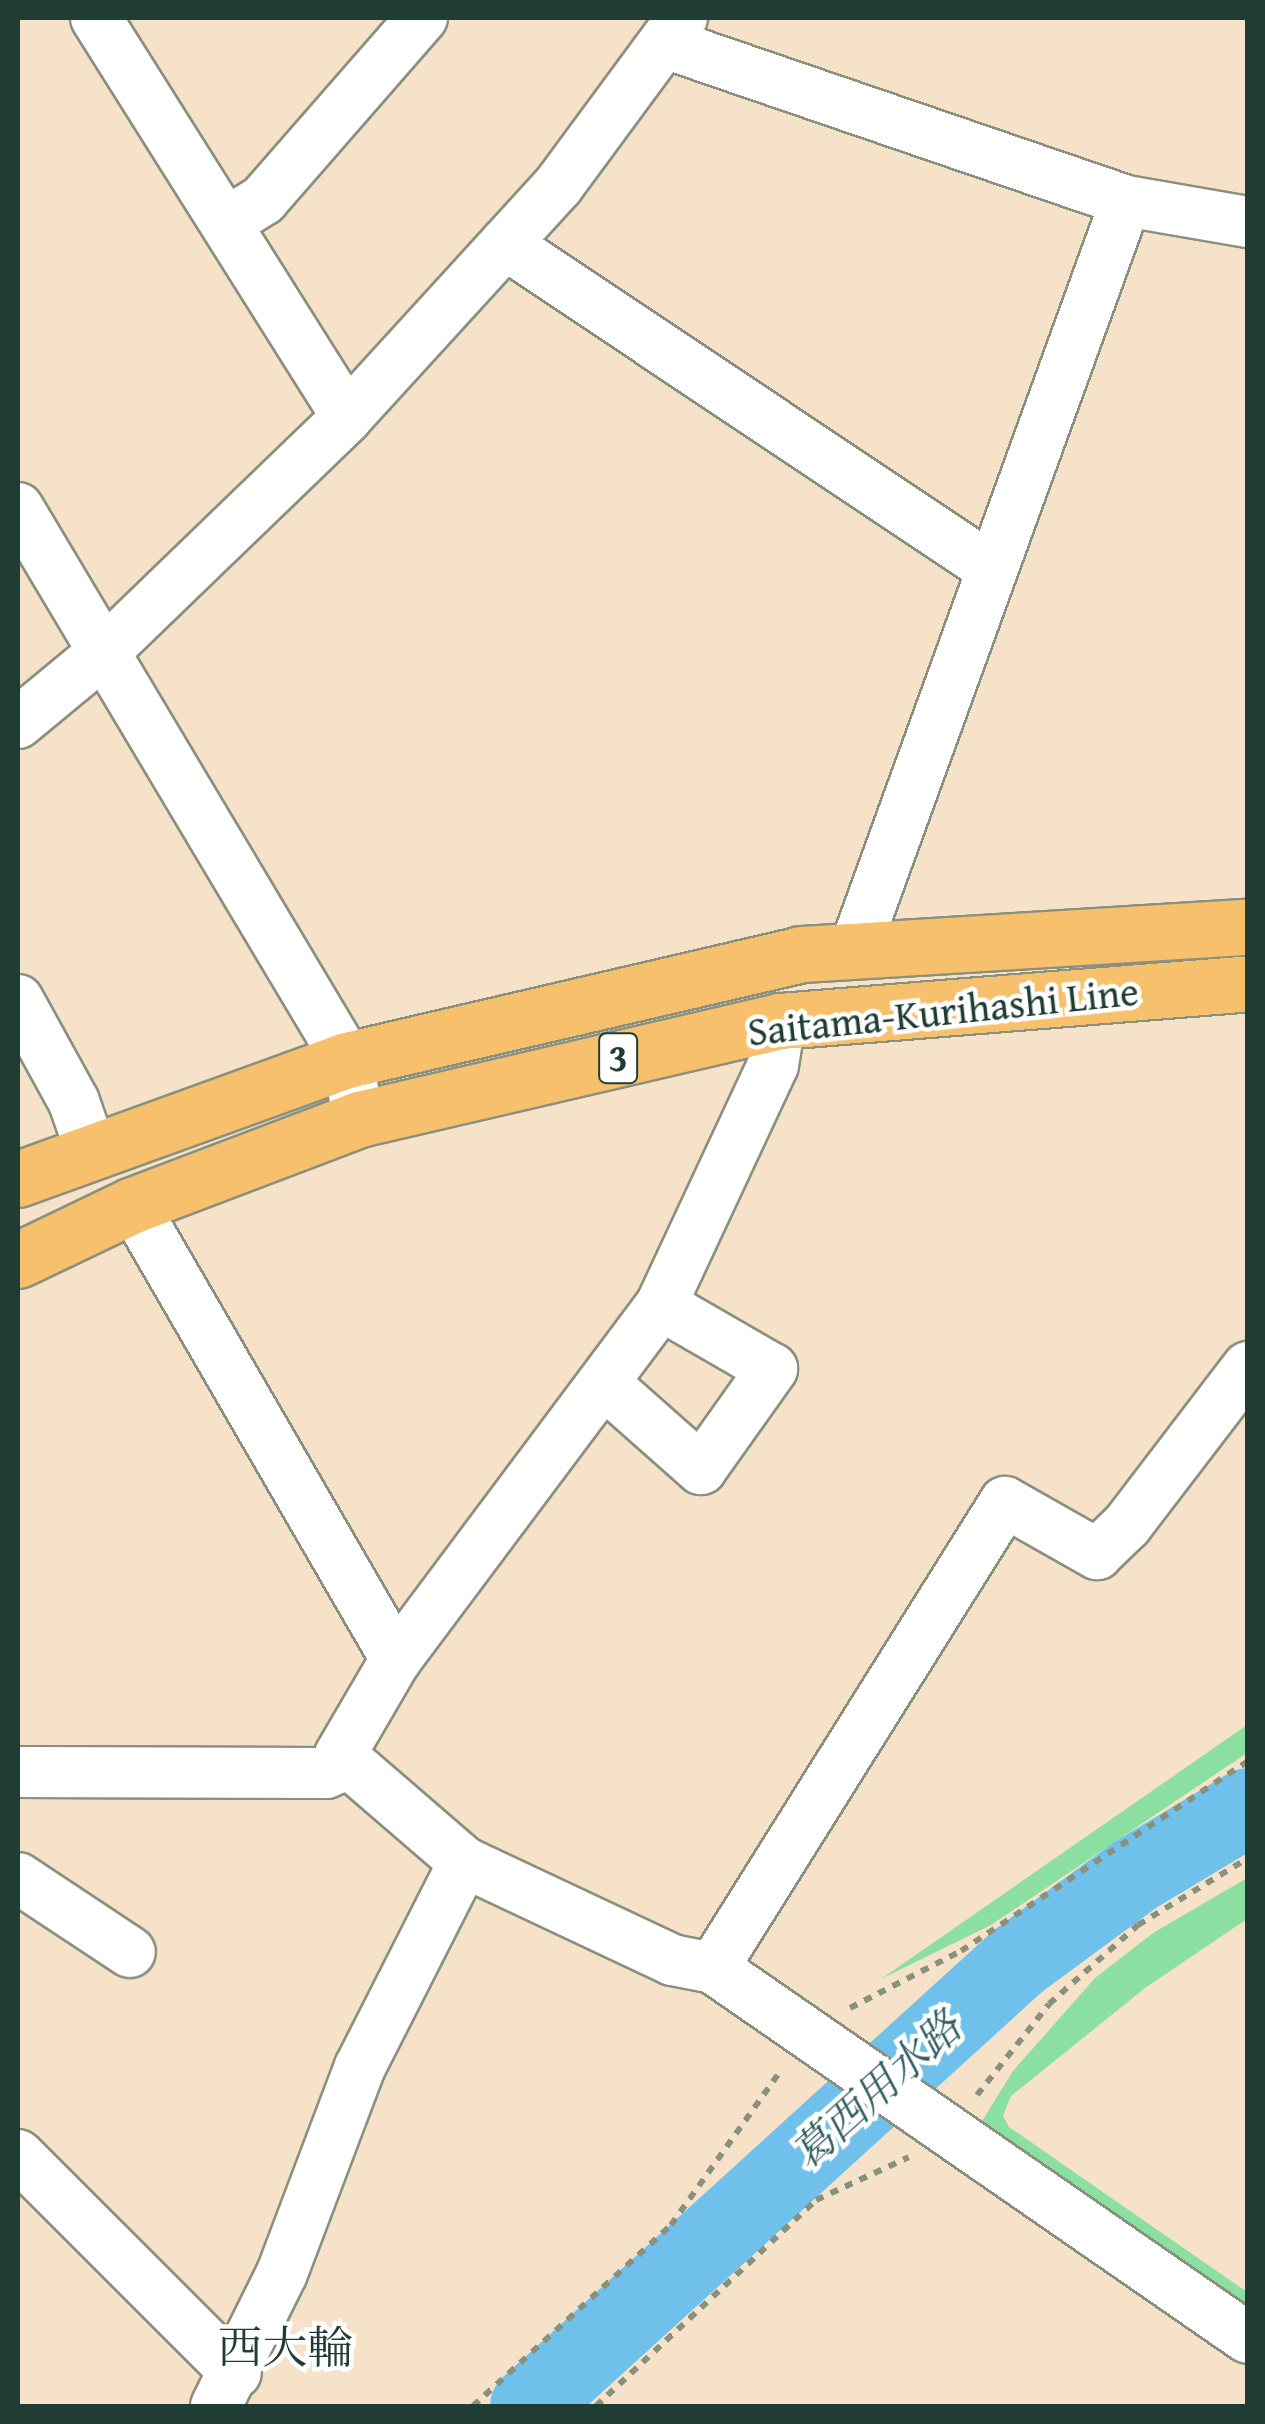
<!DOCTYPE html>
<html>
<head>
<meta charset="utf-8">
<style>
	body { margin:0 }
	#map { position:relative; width:1265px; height:2424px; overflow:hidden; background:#f6e2c9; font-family:"Gentium Book Plus","Noto Serif JP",serif }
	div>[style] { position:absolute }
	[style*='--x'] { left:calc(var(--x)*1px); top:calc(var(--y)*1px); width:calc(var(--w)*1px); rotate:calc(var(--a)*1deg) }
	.green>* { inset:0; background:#8adfa1 }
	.river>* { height:78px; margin:-39px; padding:0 39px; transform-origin:39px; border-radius:39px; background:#6fc1eb }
	.path>* { height:6px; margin-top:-3px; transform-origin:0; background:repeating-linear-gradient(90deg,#8a907e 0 8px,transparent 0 16px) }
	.roads { filter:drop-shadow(2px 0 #8a907e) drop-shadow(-2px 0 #8a907e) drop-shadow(0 2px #8a907e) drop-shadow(0 -2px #8a907e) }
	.minor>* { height:50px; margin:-25px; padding:0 25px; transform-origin:25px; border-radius:25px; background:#fff }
	.major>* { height:55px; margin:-27.5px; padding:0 27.5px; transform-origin:27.5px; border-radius:27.5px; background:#f7c06c }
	span { translate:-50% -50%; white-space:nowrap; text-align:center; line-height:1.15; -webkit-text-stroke:9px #fff; paint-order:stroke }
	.shield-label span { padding:2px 8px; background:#fff; border:2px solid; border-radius:8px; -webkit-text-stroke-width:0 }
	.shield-label { font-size:38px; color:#1f3d34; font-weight:700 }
	.street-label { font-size:40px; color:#1f3d34 }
	.water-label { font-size:42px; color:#335e62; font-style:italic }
	.quarter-label { font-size:45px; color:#1f3d34 }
	.frame { position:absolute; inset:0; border:20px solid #1f3d34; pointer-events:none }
</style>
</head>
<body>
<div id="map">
	<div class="green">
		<i style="clip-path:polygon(1247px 1725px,1247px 1753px,991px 1925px,881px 1979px)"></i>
		<i style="clip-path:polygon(1247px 1878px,1247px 1919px,1145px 1988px,1011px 2096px,1003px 2116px,1009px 2127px,1247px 2292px,1247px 2313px,979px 2126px,1013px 2071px,1095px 1978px,1153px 1933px)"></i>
	</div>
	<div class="river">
		<i style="--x:529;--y:2406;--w:661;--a:-42.3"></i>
		<i style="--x:1018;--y:1961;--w:145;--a:-36.3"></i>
		<i style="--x:1135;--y:1875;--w:132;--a:-31"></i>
	</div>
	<div class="path">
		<i style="--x:850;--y:2008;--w:125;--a:-27.2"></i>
		<i style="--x:961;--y:1951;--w:344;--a:-33.5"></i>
		<i style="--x:977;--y:2095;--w:116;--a:-51.6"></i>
		<i style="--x:1049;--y:2004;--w:119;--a:-41.6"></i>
		<i style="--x:1138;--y:1925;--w:129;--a:-31.3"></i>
		<i style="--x:473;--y:2406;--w:268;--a:-42.4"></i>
		<i style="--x:671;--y:2225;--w:190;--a:-54.6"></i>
		<i style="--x:596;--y:2406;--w:301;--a:-43.1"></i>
		<i style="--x:816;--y:2200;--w:102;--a:-24.8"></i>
	</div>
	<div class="roads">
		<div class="minor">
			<i style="--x:96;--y:18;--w:471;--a:57.8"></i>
			<i style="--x:665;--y:43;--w:487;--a:18.9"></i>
			<i style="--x:1126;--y:201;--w:124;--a:9.8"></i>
			<i style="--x:226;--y:223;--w:44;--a:-31.9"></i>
			<i style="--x:263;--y:200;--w:242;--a:-48.9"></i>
			<i style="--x:505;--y:244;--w:585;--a:33.72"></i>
			<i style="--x:18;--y:508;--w:643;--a:59.2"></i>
			<i style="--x:347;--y:1060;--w:60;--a:78.5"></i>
			<i style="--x:18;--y:723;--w:113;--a:-39.6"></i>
			<i style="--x:105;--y:651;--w:337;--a:-44"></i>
			<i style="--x:347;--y:417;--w:313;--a:-47.6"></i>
			<i style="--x:558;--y:186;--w:209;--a:-53.6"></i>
			<i style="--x:854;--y:951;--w:798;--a:-70.07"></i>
			<i style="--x:18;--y:1000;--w:116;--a:61.2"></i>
			<i style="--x:74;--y:1102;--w:49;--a:70.8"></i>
			<i style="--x:780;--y:1021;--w:45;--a:99"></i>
			<i style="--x:773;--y:1065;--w:265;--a:115"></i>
			<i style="--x:661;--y:1305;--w:442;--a:126.8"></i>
			<i style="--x:396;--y:1659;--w:111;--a:120.3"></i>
			<i style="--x:340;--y:1755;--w:164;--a:40.8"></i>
			<i style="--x:464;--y:1862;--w:230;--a:25.2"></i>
			<i style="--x:672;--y:1960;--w:42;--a:11"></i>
			<i style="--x:713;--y:1968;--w:650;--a:34.67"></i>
			<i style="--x:133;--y:1205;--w:525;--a:59.92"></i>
			<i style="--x:606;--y:1385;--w:127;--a:41.5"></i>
			<i style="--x:701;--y:1469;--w:123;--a:-54.6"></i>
			<i style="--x:772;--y:1369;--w:128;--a:-150"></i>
			<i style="--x:18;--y:1772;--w:308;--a:0.2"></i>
			<i style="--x:326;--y:1773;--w:25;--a:-23"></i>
			<i style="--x:18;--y:1878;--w:134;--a:33.5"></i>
			<i style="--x:713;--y:1968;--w:550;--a:-57.93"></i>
			<i style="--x:1005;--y:1502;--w:106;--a:29.5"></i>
			<i style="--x:1097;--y:1554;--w:42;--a:-44"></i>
			<i style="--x:1127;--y:1525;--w:199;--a:-52.6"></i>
			<i style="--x:18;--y:2155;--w:308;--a:45"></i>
			<i style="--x:216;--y:2406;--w:148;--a:-63.6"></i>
			<i style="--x:282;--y:2273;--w:220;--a:-69.3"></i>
			<i style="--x:360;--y:2067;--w:230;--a:-63.1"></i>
		</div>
		<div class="major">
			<i style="--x:18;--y:1179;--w:350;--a:-19.9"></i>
			<i style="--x:347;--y:1060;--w:466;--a:-13.1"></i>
			<i style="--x:801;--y:954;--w:448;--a:-3.5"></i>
			<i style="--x:18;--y:1260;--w:127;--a:-25.6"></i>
			<i style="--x:133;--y:1205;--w:242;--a:-20.8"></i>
			<i style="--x:359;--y:1119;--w:432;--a:-13.1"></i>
			<i style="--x:780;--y:1021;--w:470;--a:-4.6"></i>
		</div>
	</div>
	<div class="shield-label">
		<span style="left:618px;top:1058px">3</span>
	</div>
	<div class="street-label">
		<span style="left:943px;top:1011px;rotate:-6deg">Saitama-Kurihashi Line</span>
	</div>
	<div class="water-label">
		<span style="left:876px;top:2090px;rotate:-42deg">葛西用水路</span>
	</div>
	<div class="quarter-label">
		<span style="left:285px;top:2347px">西大輪</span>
	</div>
	<div class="frame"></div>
</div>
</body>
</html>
